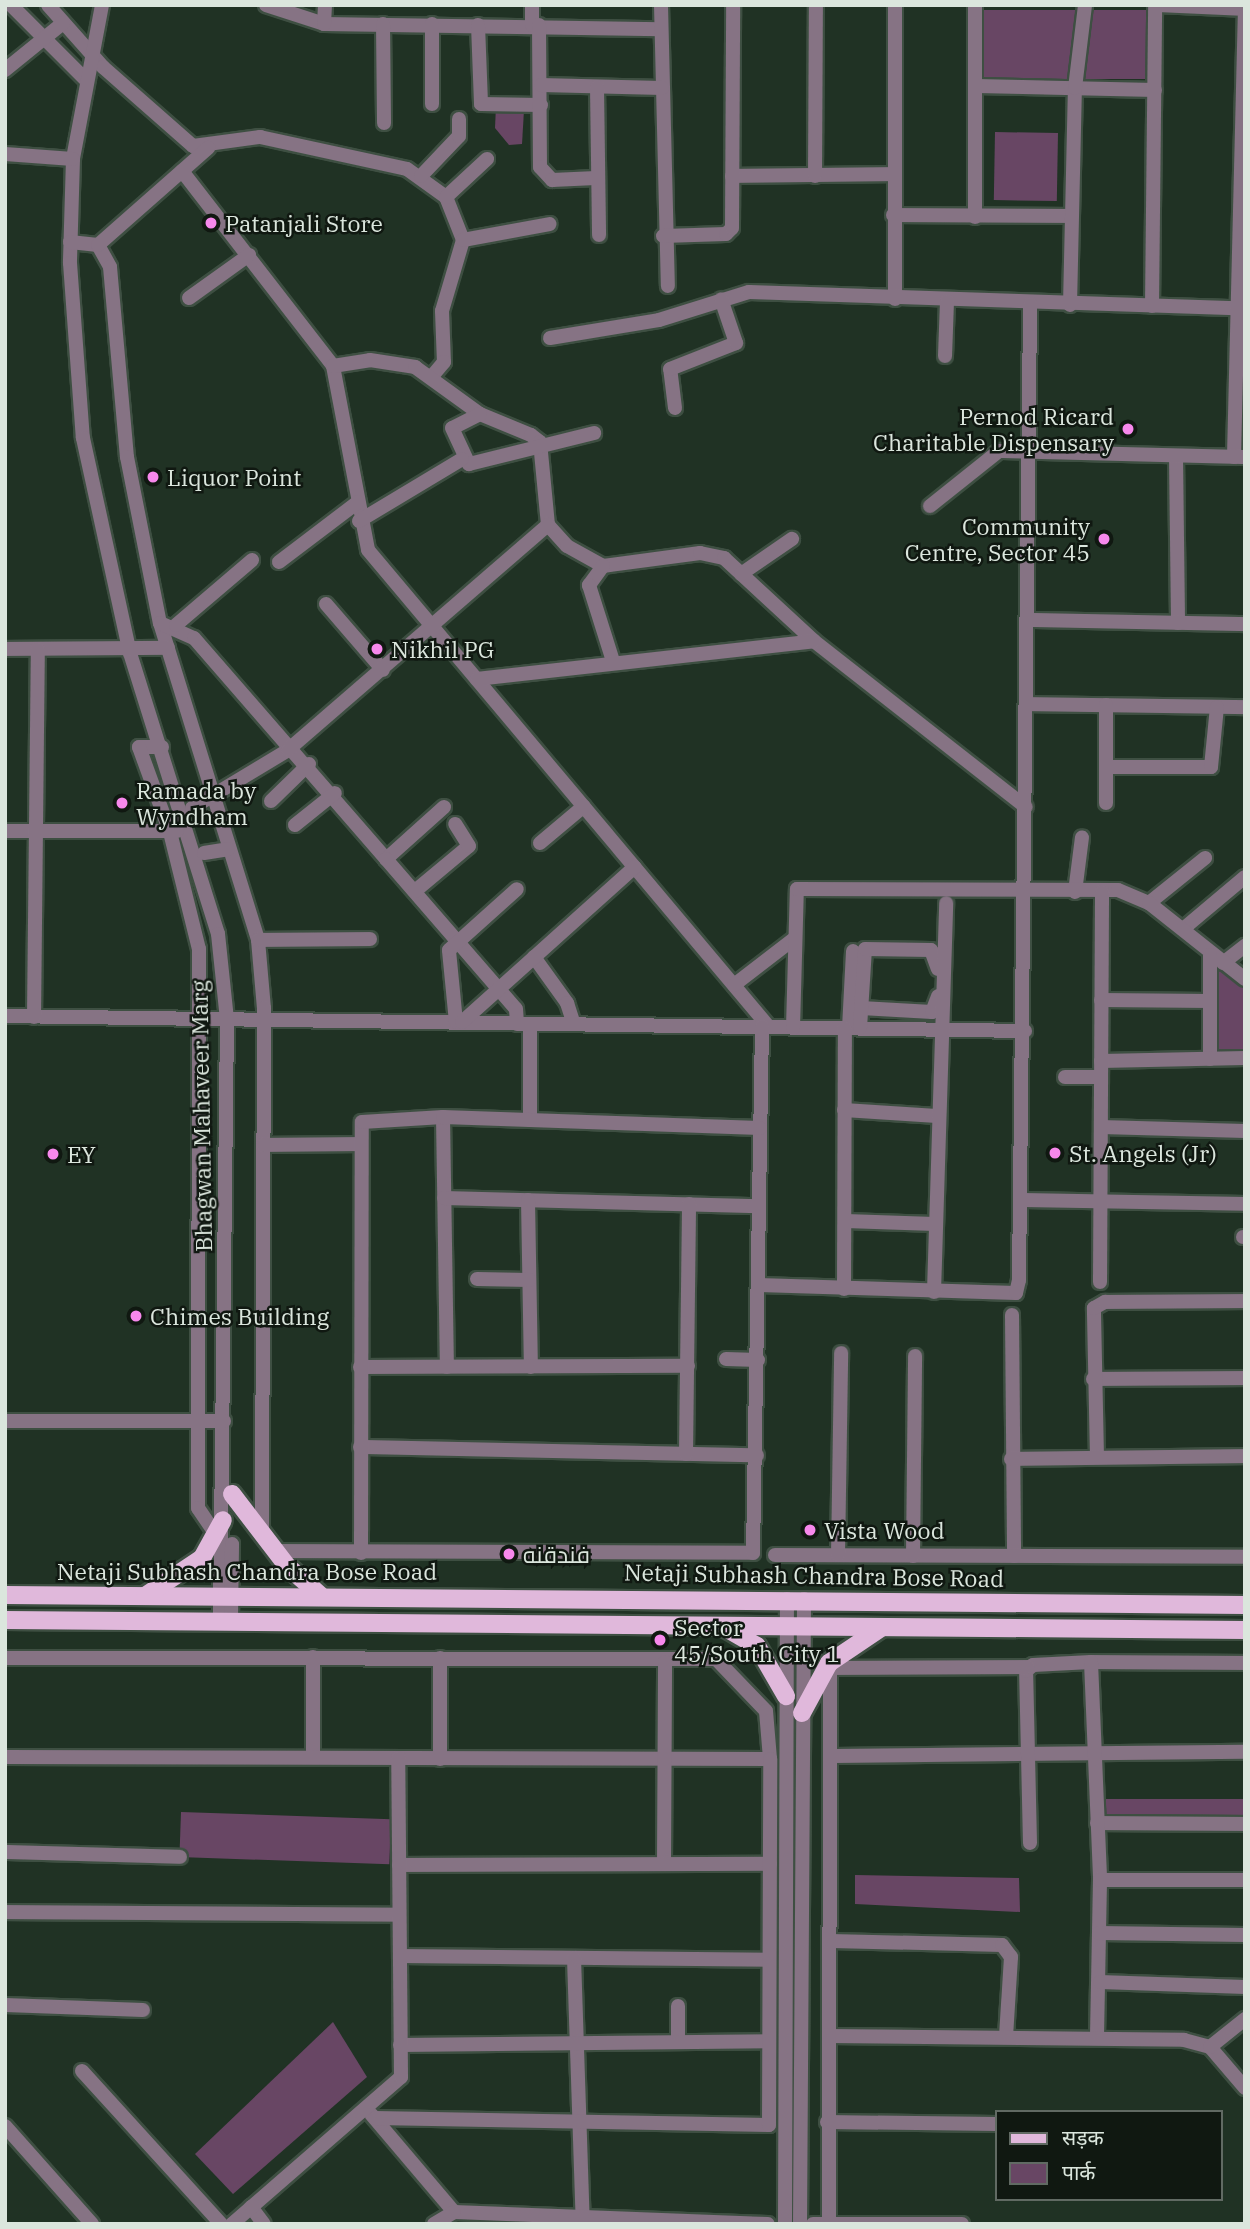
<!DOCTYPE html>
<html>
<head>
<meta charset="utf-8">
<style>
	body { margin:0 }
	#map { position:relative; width:1250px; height:2229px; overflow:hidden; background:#203224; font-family:"IBM Plex Serif",Cairo,"Noto Sans Devanagari",serif }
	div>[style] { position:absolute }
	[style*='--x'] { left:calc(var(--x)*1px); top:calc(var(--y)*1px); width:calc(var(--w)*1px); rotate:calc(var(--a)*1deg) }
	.green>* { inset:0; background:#684664; transform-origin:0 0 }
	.roads { filter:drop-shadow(2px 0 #3e4f42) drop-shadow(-2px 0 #3e4f42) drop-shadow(0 2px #3e4f42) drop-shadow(0 -2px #3e4f42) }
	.minor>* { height:14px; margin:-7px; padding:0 7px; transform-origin:7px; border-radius:7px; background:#867384 }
	.major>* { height:18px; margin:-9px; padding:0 9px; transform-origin:9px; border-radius:9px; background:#e0b8db }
	.dots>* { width:19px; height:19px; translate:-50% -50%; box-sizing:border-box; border:4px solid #101811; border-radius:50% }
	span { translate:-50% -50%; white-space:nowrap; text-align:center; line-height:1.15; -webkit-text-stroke:5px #101811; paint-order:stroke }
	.poi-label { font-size:23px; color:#dbe6dd }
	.left { translate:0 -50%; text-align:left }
	.right { translate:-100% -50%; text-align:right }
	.street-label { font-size:23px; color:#dbe6dd }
	.frame { position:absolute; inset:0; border:7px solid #dbe6dd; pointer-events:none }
	.legend { position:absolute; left:995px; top:2110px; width:228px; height:91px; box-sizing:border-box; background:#101811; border:2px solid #616a63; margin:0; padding:9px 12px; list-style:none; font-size:21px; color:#dbe6dd }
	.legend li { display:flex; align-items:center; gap:14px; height:35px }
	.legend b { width:35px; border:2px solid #616a63 }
</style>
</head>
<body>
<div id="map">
	<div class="green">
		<i style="left:982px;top:10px;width:164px;height:69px"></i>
		<i style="clip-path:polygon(496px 106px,524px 110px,522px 144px,509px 145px,495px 128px)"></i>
		<i style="left:995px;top:132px;width:63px;height:68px;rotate:1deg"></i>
		<i style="clip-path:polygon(1213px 960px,1245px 983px,1245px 1056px,1212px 1056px)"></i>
		<i style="left:1104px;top:1799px;width:141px;height:18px"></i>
		<i style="left:181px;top:1812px;width:210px;height:45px;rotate:2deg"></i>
		<i style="clip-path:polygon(855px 1875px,1019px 1878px,1020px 1912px,855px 1904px)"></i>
		<i style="clip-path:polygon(333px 2022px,367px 2077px,233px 2194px,195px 2154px)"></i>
	</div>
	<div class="roads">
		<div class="minor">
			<i style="--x:11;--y:5;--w:106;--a:45"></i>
			<i style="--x:48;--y:5;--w:83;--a:48.4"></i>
			<i style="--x:103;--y:67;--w:120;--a:41.3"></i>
			<i style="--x:193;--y:146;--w:68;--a:-7.7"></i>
			<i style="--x:260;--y:137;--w:150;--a:12.3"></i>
			<i style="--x:407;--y:169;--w:48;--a:35.7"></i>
			<i style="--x:446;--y:197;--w:46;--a:68.4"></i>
			<i style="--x:463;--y:240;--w:74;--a:106.5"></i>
			<i style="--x:442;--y:311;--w:51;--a:87.8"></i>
			<i style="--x:444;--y:362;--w:17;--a:130"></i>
			<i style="--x:102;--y:5;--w:157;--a:100.7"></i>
			<i style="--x:73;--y:159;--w:104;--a:91.7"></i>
			<i style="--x:70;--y:263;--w:175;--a:85.8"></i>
			<i style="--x:83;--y:438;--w:220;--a:77.7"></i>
			<i style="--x:130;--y:653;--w:294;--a:72.6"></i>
			<i style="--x:218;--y:934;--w:86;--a:84"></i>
			<i style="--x:227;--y:1020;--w:599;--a:90.67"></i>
			<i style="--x:266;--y:5;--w:61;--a:18.1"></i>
			<i style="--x:324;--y:24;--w:337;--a:0.9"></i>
			<i style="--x:661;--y:5;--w:281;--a:88.6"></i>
			<i style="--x:1159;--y:5;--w:86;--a:2.7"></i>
			<i style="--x:324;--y:24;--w:19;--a:-87"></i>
			<i style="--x:383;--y:24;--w:99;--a:89.4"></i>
			<i style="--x:432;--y:24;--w:80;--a:90"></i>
			<i style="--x:478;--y:25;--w:79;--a:87.8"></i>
			<i style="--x:481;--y:104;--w:60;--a:1"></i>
			<i style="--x:532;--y:25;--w:20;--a:-90"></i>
			<i style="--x:539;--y:25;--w:142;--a:89.6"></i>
			<i style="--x:540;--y:167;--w:18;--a:47"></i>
			<i style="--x:552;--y:180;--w:44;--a:-2.6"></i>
			<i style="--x:5;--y:70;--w:75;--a:-39"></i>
			<i style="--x:541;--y:85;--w:121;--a:1.4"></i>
			<i style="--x:977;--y:86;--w:178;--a:1.3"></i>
			<i style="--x:597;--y:87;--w:148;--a:89.2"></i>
			<i style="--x:5;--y:154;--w:68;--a:4.2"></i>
			<i style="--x:182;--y:171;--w:247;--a:52.2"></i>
			<i style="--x:333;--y:366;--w:187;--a:79.2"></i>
			<i style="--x:368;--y:550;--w:623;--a:49.95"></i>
			<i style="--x:421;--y:176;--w:55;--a:-46.5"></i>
			<i style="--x:459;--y:136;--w:17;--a:-90"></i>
			<i style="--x:732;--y:176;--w:162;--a:-0.7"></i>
			<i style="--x:815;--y:176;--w:171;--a:-89.7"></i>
			<i style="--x:446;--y:197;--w:56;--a:-42.8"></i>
			<i style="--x:893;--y:215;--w:178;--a:0.3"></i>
			<i style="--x:975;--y:217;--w:212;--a:-90"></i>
			<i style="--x:663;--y:236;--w:63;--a:-1.8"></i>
			<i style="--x:726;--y:234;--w:8;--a:-45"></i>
			<i style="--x:732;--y:228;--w:223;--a:-89.7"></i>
			<i style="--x:463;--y:240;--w:88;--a:-10.4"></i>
			<i style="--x:70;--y:242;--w:28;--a:6"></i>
			<i style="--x:98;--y:245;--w:25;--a:61"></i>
			<i style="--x:110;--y:267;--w:191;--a:84.9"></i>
			<i style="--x:127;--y:457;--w:169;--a:78.8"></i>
			<i style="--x:160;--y:623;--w:332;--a:72.8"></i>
			<i style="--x:258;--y:940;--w:68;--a:85"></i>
			<i style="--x:264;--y:1008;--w:525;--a:90.22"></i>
			<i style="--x:98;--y:245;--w:147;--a:-41.4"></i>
			<i style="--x:189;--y:298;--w:74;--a:-35.6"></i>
			<i style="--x:895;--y:299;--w:294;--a:-90"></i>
			<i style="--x:1070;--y:305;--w:217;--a:-88.7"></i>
			<i style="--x:1075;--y:88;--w:84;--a:-83.1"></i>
			<i style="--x:1152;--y:306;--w:301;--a:-89.4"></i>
			<i style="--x:550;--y:338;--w:110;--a:-9.4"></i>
			<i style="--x:659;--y:320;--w:94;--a:-17.3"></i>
			<i style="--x:749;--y:292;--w:488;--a:1.9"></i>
			<i style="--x:945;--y:356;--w:55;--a:-87.9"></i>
			<i style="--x:333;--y:366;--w:37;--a:-9"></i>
			<i style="--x:370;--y:360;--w:46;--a:8.8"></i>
			<i style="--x:415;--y:367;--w:80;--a:35.9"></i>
			<i style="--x:480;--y:414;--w:55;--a:22.4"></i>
			<i style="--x:531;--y:435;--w:11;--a:38"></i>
			<i style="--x:540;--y:442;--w:83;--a:84.5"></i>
			<i style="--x:548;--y:525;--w:28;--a:48"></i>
			<i style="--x:567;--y:546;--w:41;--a:29.1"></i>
			<i style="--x:603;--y:566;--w:98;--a:-7.6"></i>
			<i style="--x:700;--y:553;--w:25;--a:12"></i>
			<i style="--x:724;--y:558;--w:122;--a:42.7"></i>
			<i style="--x:814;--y:641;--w:269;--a:38.1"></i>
			<i style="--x:675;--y:408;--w:39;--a:-97"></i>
			<i style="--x:670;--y:369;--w:71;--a:-21.5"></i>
			<i style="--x:736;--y:343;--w:46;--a:-108.8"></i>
			<i style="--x:480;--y:414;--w:31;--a:153"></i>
			<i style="--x:452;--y:428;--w:40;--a:65"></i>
			<i style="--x:469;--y:464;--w:129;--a:-13.9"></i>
			<i style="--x:1176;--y:456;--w:167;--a:89.3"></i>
			<i style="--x:1234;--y:457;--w:441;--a:-88.6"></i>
			<i style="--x:930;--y:506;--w:88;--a:-38.6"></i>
			<i style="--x:999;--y:451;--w:246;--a:1.4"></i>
			<i style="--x:359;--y:521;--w:120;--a:-31"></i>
			<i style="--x:279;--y:562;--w:99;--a:-37.2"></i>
			<i style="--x:603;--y:566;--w:24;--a:126"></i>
			<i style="--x:589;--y:585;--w:80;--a:72.5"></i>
			<i style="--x:741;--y:574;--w:62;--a:-34.5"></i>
			<i style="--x:326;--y:604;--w:87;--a:49.2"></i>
			<i style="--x:1028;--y:620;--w:217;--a:1.1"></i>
			<i style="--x:160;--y:623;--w:37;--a:24"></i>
			<i style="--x:194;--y:638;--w:293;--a:49"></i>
			<i style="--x:176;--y:625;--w:100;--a:-40.5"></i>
			<i style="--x:5;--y:649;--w:163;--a:-0.4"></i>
			<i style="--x:477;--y:679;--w:339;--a:-6.4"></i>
			<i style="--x:1028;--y:704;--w:217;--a:0.8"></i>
			<i style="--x:162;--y:747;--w:23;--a:180"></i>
			<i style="--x:139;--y:747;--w:90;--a:70"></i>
			<i style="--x:170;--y:832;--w:121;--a:76.1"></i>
			<i style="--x:199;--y:949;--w:559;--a:90.1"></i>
			<i style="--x:198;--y:1508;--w:34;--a:56"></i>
			<i style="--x:1108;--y:767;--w:103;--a:0"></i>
			<i style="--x:1211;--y:767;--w:60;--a:-84.3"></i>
			<i style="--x:271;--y:801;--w:53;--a:-44.2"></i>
			<i style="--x:1106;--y:803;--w:98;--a:-90"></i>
			<i style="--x:444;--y:807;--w:78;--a:138.1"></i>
			<i style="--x:386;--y:859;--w:198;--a:49.1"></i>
			<i style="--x:516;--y:1009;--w:15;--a:86"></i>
			<i style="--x:192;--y:808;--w:112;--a:-31.1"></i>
			<i style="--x:288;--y:750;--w:344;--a:-40.9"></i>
			<i style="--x:295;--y:825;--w:51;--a:-38.7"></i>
			<i style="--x:5;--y:831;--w:172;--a:0"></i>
			<i style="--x:540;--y:843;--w:57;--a:-40.1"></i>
			<i style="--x:204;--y:853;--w:24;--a:-9"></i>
			<i style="--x:415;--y:891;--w:70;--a:-39.8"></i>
			<i style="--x:469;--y:846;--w:26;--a:-122"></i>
			<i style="--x:1075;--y:892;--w:55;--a:-82.7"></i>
			<i style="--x:1149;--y:903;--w:72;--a:-38.8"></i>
			<i style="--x:1183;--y:929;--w:81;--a:-40"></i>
			<i style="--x:258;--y:940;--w:112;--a:-0.5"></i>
			<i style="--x:534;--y:957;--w:57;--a:54.3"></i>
			<i style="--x:567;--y:1003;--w:22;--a:72"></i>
			<i style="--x:1223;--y:963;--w:28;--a:-38"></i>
			<i style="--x:734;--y:985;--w:77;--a:-37.6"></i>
			<i style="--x:1101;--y:1000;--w:109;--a:0.5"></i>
			<i style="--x:861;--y:1008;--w:71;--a:3.2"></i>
			<i style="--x:932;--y:1012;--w:17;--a:-69"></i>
			<i style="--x:5;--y:1016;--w:1020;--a:0.84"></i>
			<i style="--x:34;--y:1017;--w:368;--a:-89.4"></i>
			<i style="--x:456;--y:1022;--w:72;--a:-95.6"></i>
			<i style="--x:449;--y:950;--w:91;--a:-41.9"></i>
			<i style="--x:462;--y:1022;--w:232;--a:-41.9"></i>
			<i style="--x:530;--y:1024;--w:96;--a:90"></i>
			<i style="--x:793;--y:1028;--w:139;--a:-88.4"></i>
			<i style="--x:797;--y:889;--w:321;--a:0.2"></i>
			<i style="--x:1118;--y:890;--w:34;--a:23"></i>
			<i style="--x:1149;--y:903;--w:122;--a:38.4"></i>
			<i style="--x:849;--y:1028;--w:77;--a:-87"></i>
			<i style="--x:860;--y:1028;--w:79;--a:-86.4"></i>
			<i style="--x:865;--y:949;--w:66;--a:0.9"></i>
			<i style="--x:931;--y:950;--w:20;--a:70"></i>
			<i style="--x:1210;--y:1059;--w:104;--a:-90"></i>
			<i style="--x:1101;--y:1061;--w:144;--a:-1.2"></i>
			<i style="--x:1065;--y:1077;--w:36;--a:0"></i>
			<i style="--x:844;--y:1110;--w:93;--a:3.7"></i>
			<i style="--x:443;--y:1117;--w:250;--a:89.1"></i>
			<i style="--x:1101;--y:1127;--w:144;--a:1.6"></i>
			<i style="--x:263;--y:1145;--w:95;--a:-0.6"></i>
			<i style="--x:444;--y:1198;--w:315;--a:1.5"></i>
			<i style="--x:528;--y:1200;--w:167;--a:89"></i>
			<i style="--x:1023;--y:1200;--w:222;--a:1"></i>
			<i style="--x:845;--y:1221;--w:90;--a:1.9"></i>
			<i style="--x:1243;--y:1237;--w:2;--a:0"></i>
			<i style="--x:477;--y:1279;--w:52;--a:1.1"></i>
			<i style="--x:1100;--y:1282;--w:390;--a:-89.7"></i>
			<i style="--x:759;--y:1285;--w:257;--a:1.8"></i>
			<i style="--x:1016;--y:1293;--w:13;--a:-77"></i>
			<i style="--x:1019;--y:1280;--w:976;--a:-89.35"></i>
			<i style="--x:844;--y:1289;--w:261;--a:-89.8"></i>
			<i style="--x:934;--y:1292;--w:389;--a:-88.2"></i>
			<i style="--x:1012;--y:1315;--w:241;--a:89.5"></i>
			<i style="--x:726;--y:1359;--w:32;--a:2"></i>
			<i style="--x:360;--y:1367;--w:328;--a:-0.2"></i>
			<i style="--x:1093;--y:1379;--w:152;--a:-0.4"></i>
			<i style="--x:5;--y:1421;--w:219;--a:0"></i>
			<i style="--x:360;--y:1447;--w:397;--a:1.2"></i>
			<i style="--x:686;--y:1454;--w:250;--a:-89.3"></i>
			<i style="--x:1097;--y:1457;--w:149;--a:-91.2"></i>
			<i style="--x:1094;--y:1308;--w:13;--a:-29"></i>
			<i style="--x:1105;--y:1302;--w:140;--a:-0.4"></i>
			<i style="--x:1011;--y:1459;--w:234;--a:-0.7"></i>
			<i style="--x:275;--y:1551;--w:478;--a:0.2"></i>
			<i style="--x:753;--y:1553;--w:527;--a:-89.02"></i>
			<i style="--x:361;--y:1553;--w:431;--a:-89.9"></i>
			<i style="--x:362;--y:1122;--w:81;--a:-3.5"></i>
			<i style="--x:443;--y:1117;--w:317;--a:2"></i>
			<i style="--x:775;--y:1555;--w:470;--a:0.2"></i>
			<i style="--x:838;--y:1555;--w:202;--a:-89.1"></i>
			<i style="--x:913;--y:1556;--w:200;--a:-89.4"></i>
			<i style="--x:231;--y:1619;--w:75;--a:-89.2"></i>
			<i style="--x:313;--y:1657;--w:100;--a:90"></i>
			<i style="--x:5;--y:1658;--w:711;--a:0.08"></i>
			<i style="--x:716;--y:1659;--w:72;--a:46.1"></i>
			<i style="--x:766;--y:1711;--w:48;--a:85.2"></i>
			<i style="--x:770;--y:1759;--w:765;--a:-179.85"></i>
			<i style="--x:1091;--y:1662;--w:154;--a:0.4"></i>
			<i style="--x:834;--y:1756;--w:411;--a:-0.6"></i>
			<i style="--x:440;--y:1759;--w:101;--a:-90"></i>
			<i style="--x:1097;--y:1823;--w:148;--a:0.4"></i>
			<i style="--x:1030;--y:1843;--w:172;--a:-91.3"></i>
			<i style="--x:1026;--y:1671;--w:9;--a:-41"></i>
			<i style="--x:1033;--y:1665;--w:58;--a:-3"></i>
			<i style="--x:1091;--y:1662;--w:218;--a:87.6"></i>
			<i style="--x:1100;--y:1880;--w:158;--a:91.1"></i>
			<i style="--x:5;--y:1852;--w:175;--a:1.6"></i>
			<i style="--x:664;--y:1864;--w:202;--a:-89.7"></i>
			<i style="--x:399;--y:1865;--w:371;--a:-0.2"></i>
			<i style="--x:1100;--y:1880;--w:145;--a:0"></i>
			<i style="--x:5;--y:1912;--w:394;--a:0.4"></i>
			<i style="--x:1099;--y:1933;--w:146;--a:0.8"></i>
			<i style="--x:831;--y:1941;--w:171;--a:1.3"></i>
			<i style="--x:1002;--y:1945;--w:15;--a:53"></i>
			<i style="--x:1011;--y:1957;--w:80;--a:93.6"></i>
			<i style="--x:400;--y:1956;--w:369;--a:0.6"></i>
			<i style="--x:574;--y:1958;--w:266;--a:88.1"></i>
			<i style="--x:1100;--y:1982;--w:145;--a:2"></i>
			<i style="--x:5;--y:2005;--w:138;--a:2.1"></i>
			<i style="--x:678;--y:2006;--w:36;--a:90"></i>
			<i style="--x:829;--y:2036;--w:355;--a:0.6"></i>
			<i style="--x:1184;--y:2040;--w:27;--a:15"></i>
			<i style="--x:1210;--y:2047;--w:54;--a:49.5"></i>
			<i style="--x:400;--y:2045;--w:369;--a:-0.6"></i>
			<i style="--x:1210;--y:2047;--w:45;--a:-38.7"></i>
			<i style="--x:82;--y:2071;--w:207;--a:47.7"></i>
			<i style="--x:371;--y:2114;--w:128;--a:49.7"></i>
			<i style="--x:454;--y:2212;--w:314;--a:2.2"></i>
			<i style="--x:375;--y:2118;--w:394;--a:1"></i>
			<i style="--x:769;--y:2125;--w:366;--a:-89.8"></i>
			<i style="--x:827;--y:2122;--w:169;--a:0.7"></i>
			<i style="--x:5;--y:2126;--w:131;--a:48.4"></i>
			<i style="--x:251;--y:2207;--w:21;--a:53"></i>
			<i style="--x:232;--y:2224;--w:224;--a:-41"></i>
			<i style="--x:401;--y:2077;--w:319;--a:-90.5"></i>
			<i style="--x:434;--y:2224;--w:23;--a:-31"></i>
			<i style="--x:785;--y:2224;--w:625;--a:-89.82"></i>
			<i style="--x:800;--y:2224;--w:625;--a:-89.63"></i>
			<i style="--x:813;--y:2224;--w:149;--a:0"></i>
			<i style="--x:829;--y:2224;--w:556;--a:-89.9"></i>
			<i style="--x:830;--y:1668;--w:198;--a:-0.3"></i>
		</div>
		<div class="major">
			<i style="--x:232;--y:1494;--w:91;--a:52.6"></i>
			<i style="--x:287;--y:1566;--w:44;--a:41.3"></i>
			<i style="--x:5;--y:1595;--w:1240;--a:0.46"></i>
			<i style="--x:145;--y:1596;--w:69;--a:-33.7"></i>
			<i style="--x:202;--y:1558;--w:43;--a:-61.1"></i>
			<i style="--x:5;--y:1620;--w:1240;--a:0.46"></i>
			<i style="--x:722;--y:1626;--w:40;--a:29.7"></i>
			<i style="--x:757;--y:1646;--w:58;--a:59.9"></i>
			<i style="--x:802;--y:1713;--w:57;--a:-61.6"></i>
			<i style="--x:829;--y:1663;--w:63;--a:-33.9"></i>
		</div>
	</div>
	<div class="dots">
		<i style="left:211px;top:223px;background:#f788ec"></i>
		<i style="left:1128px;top:429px;background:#f788ec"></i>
		<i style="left:153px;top:477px;background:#f788ec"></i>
		<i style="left:1104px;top:539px;background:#f788ec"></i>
		<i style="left:377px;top:649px;background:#f788ec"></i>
		<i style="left:122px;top:803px;background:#f788ec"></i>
		<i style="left:1055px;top:1153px;background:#f788ec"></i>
		<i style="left:53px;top:1154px;background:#f788ec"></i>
		<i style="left:136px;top:1316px;background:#f788ec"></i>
		<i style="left:810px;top:1530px;background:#f788ec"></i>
		<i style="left:509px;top:1554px;background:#f788ec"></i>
		<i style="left:660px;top:1640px;background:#f788ec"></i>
	</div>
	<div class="poi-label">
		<span class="left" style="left:225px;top:223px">Patanjali Store</span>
		<span class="right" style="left:1114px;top:429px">Pernod Ricard<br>Charitable Dispensary</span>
		<span class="left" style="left:167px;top:477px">Liquor Point</span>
		<span class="right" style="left:1090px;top:539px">Community<br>Centre, Sector 45</span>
		<span class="left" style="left:391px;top:649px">Nikhil PG</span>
		<span class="left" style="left:136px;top:803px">Ramada by<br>Wyndham</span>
		<span class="left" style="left:1069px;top:1153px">St. Angels (Jr)</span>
		<span class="left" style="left:67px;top:1154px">EY</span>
		<span class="left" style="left:150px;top:1316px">Chimes Building</span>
		<span class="left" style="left:824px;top:1530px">Vista Wood</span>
		<span class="left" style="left:523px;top:1554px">فندقنه</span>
		<span class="left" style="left:674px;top:1640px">Sector<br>45/South City 1</span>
	</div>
	<div class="street-label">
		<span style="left:201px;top:1116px;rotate:-91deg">Bhagwan Mahaveer Marg</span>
		<span style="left:247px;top:1571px">Netaji Subhash Chandra Bose Road</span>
		<span style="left:814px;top:1575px;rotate:1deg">Netaji Subhash Chandra Bose Road</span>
	</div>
	<div class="frame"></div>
	<ul class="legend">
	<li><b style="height:9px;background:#e0b8db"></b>सड़क</li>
	<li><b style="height:19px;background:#684664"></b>पार्क</li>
	</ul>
</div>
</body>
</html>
